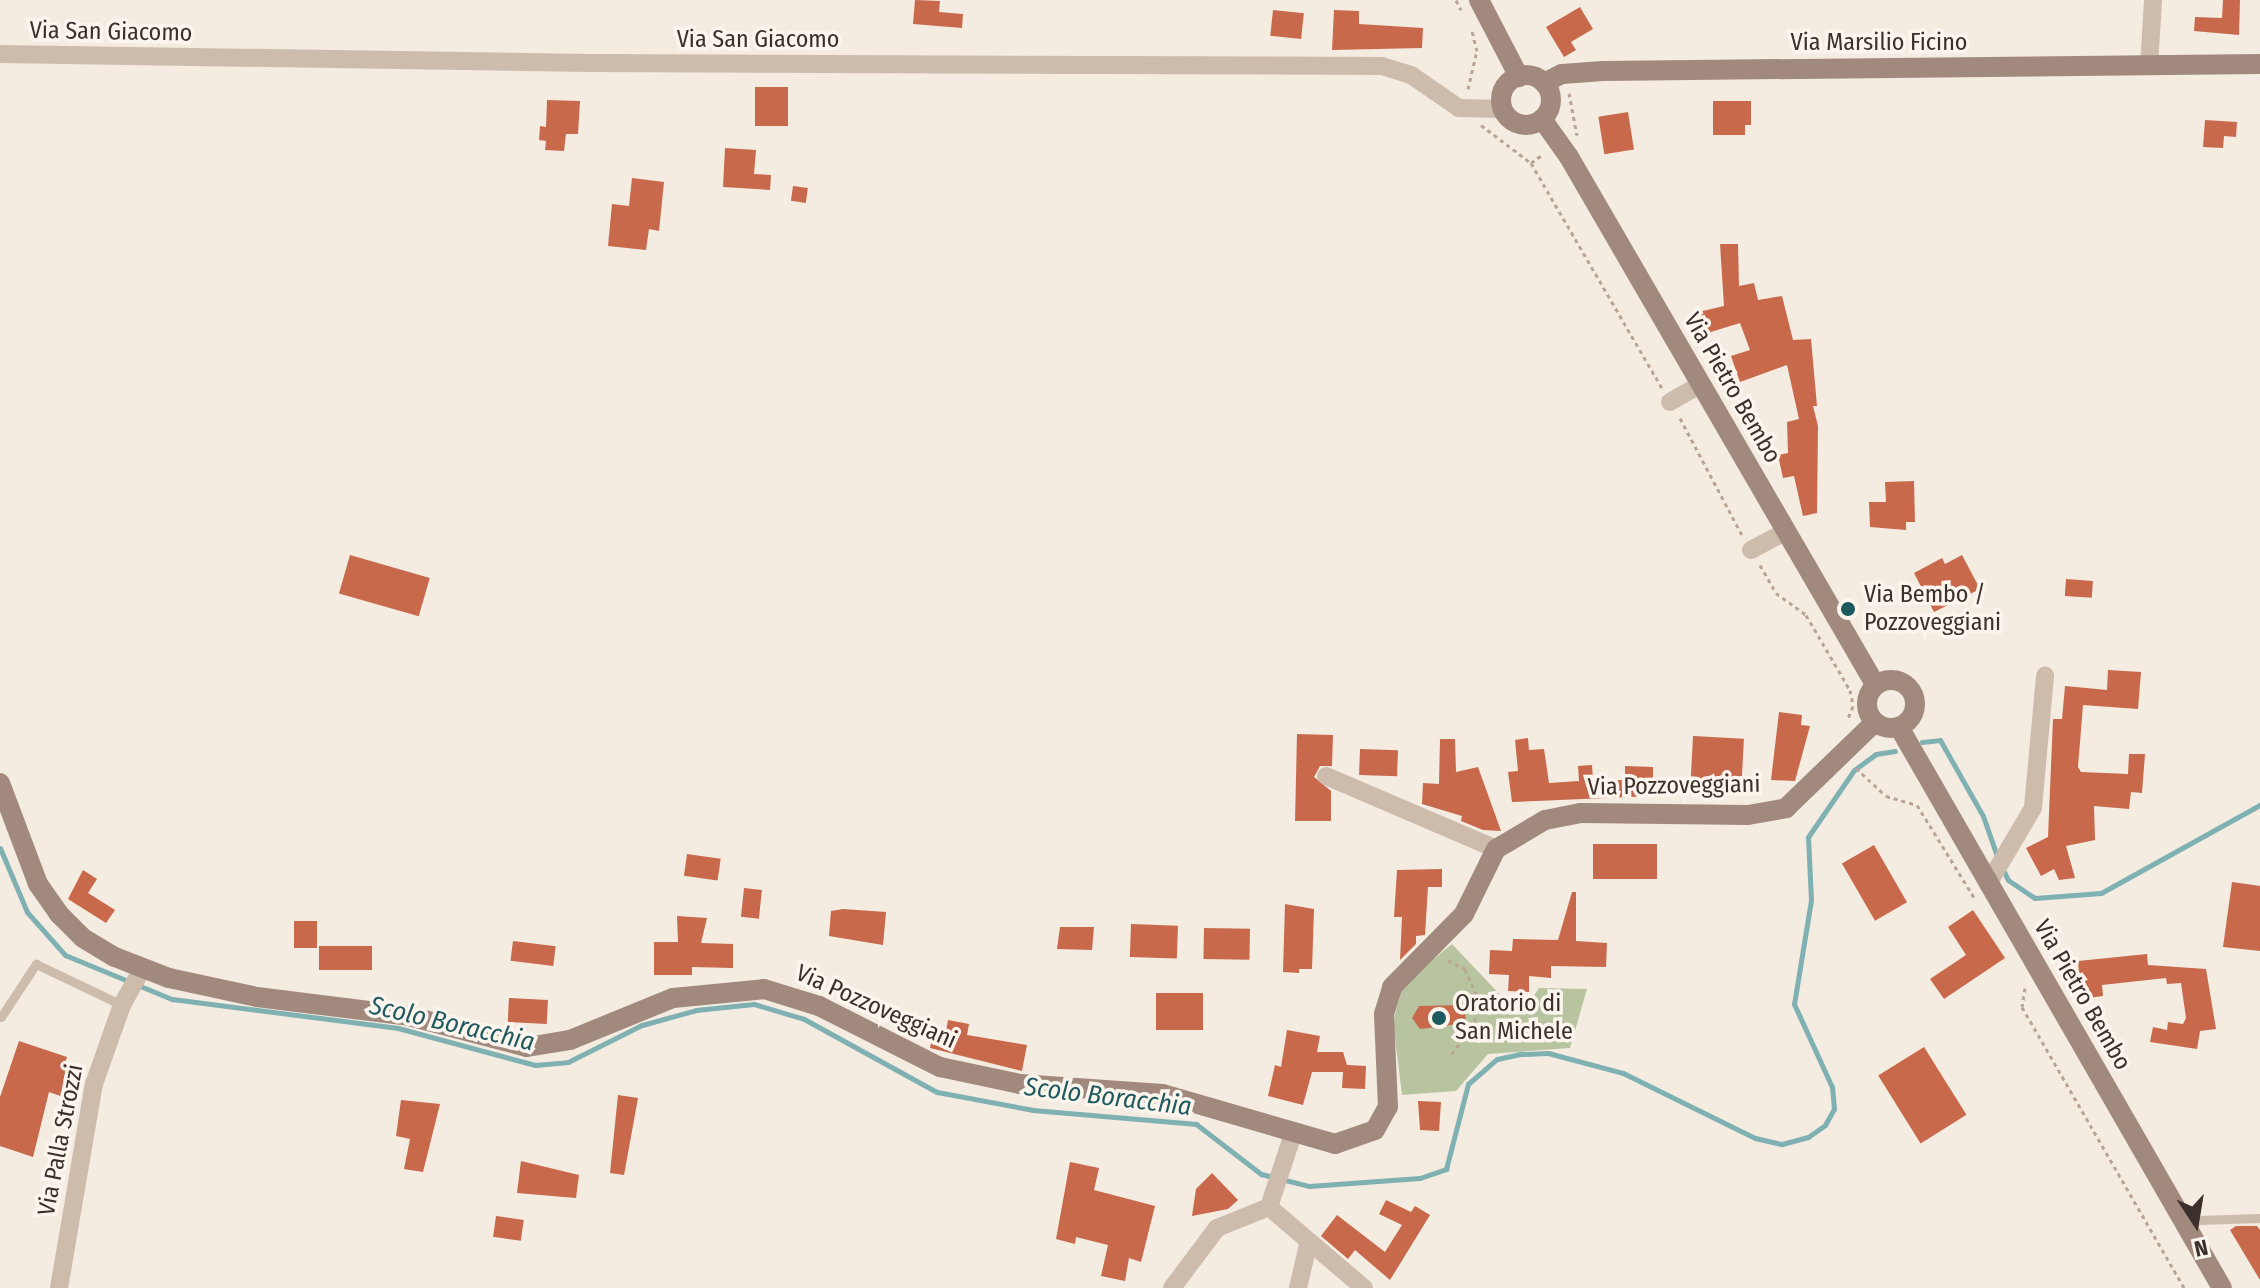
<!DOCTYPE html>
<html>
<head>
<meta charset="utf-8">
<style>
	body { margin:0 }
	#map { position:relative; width:2260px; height:1288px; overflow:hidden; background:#f4ebe1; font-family:"Fira Sans Condensed",sans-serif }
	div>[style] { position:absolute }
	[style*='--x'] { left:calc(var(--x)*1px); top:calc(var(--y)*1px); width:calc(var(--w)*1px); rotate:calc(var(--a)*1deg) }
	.green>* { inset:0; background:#b8c4a0 }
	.stream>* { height:5px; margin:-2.5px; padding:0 2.5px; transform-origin:2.5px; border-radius:2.5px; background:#7fb0b2 }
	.building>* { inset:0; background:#c8694b; transform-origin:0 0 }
	.path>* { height:3px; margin-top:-1.5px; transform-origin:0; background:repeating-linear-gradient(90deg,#b9a596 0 4px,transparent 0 8px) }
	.lane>* { height:9px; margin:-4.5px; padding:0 4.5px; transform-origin:4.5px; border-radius:4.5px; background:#cdbbac }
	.street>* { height:18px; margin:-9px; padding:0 9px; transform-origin:9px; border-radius:9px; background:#cdbbac }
	.secondary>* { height:20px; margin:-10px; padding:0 10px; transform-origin:10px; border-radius:10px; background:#a18a7d }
	.secondary>.ring { margin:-10px; padding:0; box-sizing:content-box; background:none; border:20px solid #a18a7d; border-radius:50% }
	.dots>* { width:22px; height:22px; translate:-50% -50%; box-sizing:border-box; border:4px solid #fbf5ee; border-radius:50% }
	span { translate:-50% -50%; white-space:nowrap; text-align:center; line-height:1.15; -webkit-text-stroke:7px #fbf5ee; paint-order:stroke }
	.street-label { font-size:24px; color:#3b302b }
	.poi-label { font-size:24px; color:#3b302b }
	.left { translate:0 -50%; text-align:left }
	.water-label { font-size:26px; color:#1f5a5e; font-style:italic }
	.north { position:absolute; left:2156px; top:1184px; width:80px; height:80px; -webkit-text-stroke:6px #fbf5ee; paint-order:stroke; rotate:168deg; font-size:22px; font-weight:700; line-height:32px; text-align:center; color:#3b302b }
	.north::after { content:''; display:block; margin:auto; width:28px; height:36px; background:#3b302b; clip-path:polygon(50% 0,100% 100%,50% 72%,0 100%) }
</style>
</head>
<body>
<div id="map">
	<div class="green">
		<i style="clip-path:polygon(1452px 944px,1506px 1001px,1531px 1000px,1539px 988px,1587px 989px,1570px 1048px,1488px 1054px,1456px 1091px,1402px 1095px,1393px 1022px,1403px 984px)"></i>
	</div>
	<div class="stream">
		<i style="--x:1922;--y:742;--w:18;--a:-6"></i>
		<i style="--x:1940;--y:740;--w:87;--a:60.5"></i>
		<i style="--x:1983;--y:816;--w:46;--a:70.8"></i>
		<i style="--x:0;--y:848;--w:69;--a:67.1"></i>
		<i style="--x:27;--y:912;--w:57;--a:48.5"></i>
		<i style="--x:65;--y:955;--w:116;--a:22.4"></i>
		<i style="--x:172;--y:999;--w:228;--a:7.3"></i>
		<i style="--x:398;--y:1028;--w:142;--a:15.1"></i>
		<i style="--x:535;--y:1065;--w:33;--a:-5"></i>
		<i style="--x:568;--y:1062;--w:83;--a:-26.6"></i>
		<i style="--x:642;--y:1025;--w:56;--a:-15.5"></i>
		<i style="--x:696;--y:1010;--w:58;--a:-5.9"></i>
		<i style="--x:754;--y:1004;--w:52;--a:16.7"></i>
		<i style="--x:804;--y:1019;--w:152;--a:28.8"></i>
		<i style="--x:937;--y:1092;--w:98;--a:10.6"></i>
		<i style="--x:1033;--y:1110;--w:164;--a:4.9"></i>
		<i style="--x:1196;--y:1124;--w:82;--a:37.6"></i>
		<i style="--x:1261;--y:1174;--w:49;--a:14"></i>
		<i style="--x:1309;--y:1186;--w:111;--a:-4.1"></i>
		<i style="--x:1420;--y:1178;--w:28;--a:-19"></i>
		<i style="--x:1446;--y:1169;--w:88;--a:-75.5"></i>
		<i style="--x:1468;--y:1084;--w:38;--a:-41"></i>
		<i style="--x:1497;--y:1059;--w:25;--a:-12"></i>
		<i style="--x:1521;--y:1054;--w:27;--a:-2"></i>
		<i style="--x:1548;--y:1053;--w:78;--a:14.9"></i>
		<i style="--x:1623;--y:1073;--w:147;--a:26.2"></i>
		<i style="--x:1755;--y:1138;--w:28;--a:13"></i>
		<i style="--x:1782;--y:1144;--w:27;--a:-15"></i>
		<i style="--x:1808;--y:1137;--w:21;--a:-35"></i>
		<i style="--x:1825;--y:1125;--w:18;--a:-61"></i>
		<i style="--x:1834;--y:1109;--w:22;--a:-95"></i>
		<i style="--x:1832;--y:1087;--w:91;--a:-114.6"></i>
		<i style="--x:1794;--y:1004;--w:105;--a:-80.7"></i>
		<i style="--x:1811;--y:900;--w:63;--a:-92.7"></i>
		<i style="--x:1808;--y:837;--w:81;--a:-55.5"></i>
		<i style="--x:1854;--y:770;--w:27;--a:-36"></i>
		<i style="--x:1876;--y:754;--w:19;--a:-9"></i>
		<i style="--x:2002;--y:868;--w:13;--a:63"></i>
		<i style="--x:2008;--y:880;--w:32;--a:34"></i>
		<i style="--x:2035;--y:898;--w:66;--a:-4.3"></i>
		<i style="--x:2101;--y:893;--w:182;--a:-29"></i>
	</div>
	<div class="building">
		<i style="clip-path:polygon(915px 0,940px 1px,939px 12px,963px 14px,962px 28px,913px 24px)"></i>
		<i style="clip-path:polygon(2223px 0,2240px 0,2239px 35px,2194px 31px,2195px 17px,2222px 18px)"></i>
		<i style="clip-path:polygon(1580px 7px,1593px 29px,1571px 42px,1576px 50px,1564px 57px,1546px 27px)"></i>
		<i style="left:1273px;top:10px;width:31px;height:26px;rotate:6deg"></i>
		<i style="clip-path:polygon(1334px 10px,1359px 11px,1359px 24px,1423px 28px,1422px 48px,1332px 50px)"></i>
		<i style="left:755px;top:87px;width:33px;height:39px"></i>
		<i style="clip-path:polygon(547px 100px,580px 101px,578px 134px,566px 134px,564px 151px,545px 150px,546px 141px,539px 140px,540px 126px,546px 127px)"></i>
		<i style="clip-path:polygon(1713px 101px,1751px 101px,1751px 125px,1745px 125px,1745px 135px,1713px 135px)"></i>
		<i style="left:1628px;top:112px;width:38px;height:30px;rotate:81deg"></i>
		<i style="clip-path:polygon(2205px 120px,2237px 122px,2236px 137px,2224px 136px,2223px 148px,2203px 147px)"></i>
		<i style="clip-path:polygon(725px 148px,756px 150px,754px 174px,771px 175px,770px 190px,723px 187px)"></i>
		<i style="clip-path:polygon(632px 178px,664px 182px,659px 231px,649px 229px,646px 250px,608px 246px,612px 204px,629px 206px)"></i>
		<i style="left:793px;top:186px;width:15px;height:15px;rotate:8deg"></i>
		<i style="clip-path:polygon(1720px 244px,1738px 244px,1739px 286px,1754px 283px,1758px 300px,1782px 296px,1793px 340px,1811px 339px,1817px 406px,1813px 406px,1818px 426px,1817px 513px,1803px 516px,1794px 476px,1783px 478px,1778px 455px,1788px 453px,1787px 422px,1799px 419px,1787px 365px,1740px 382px,1731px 356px,1750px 350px,1740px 323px,1701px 335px,1690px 314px,1724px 306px)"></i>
		<i style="clip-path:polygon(1914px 481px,1915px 522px,1906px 522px,1906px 530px,1870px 527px,1869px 502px,1886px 502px,1885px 482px)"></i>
		<i style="left:350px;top:555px;width:83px;height:40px;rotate:16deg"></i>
		<i style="clip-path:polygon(1962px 555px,1980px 589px,1934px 612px,1914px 573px,1942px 558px,1945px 564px)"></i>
		<i style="left:2066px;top:579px;width:27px;height:17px;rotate:4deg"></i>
		<i style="clip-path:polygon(2108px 670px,2141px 672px,2138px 709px,2083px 705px,2078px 767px,2081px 772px,2128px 774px,2129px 754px,2145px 754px,2142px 793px,2131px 792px,2129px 809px,2094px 806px,2095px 840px,2066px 846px,2075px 878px,2059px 880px,2054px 869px,2041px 876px,2026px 848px,2048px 837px,2053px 719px,2062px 719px,2065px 686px,2107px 690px)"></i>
		<i style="clip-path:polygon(1779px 712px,1802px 715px,1801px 725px,1810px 726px,1795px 781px,1771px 780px)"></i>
		<i style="clip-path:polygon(1297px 734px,1333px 735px,1332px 766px,1320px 766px,1314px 777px,1331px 791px,1331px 821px,1295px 821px)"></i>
		<i style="left:1693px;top:736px;width:51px;height:42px;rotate:3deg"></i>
		<i style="clip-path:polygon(1528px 738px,1529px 750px,1544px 749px,1549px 783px,1579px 781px,1578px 766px,1592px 765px,1593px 780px,1625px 780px,1625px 766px,1653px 767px,1653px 796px,1512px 802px,1508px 772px,1518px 771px,1515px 740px)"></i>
		<i style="clip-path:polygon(1440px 739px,1455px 739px,1456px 772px,1478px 767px,1501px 831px,1483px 830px,1461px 821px,1462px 816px,1422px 804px,1423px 783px,1439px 784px)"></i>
		<i style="left:1360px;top:749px;width:38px;height:26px;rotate:2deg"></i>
		<i style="left:1593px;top:844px;width:64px;height:35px"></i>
		<i style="left:1874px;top:845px;width:66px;height:37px;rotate:60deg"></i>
		<i style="left:687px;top:854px;width:34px;height:22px;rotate:8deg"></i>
		<i style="clip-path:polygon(1442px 869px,1442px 887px,1428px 887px,1425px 935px,1416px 936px,1416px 944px,1400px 960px,1402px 917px,1394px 917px,1397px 870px)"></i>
		<i style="clip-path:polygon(83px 870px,97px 879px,88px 893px,115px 910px,106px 923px,68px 899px)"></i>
		<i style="clip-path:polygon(2232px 882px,2260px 886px,2260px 951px,2223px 947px)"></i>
		<i style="left:744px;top:888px;width:18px;height:29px;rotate:6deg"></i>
		<i style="clip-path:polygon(1572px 892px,1576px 892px,1576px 941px,1607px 943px,1606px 967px,1551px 966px,1551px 978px,1529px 976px,1529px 992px,1508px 991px,1509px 975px,1489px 974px,1490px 950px,1512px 951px,1513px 939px,1558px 940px)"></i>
		<i style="clip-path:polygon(1285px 904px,1314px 909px,1312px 969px,1299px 969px,1299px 973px,1283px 972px)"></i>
		<i style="clip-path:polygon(843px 909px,886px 912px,883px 945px,829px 936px,831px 911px)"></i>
		<i style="clip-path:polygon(1973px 910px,2005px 958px,1944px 999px,1930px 979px,1966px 955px,1948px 927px)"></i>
		<i style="clip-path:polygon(677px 916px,707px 918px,701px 943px,733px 944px,733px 968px,692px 967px,692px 975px,654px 975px,654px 942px,678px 942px)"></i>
		<i style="left:294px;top:921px;width:23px;height:27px"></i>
		<i style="left:1131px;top:924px;width:47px;height:33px;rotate:2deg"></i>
		<i style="clip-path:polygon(1060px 927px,1094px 927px,1092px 950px,1057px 949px)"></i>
		<i style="left:1204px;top:928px;width:46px;height:31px;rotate:1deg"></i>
		<i style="left:513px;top:941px;width:43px;height:20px;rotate:7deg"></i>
		<i style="left:319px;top:946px;width:53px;height:24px"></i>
		<i style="clip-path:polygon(2147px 954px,2148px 965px,2206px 969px,2216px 1029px,2200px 1031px,2197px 1049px,2150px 1042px,2153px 1027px,2167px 1030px,2168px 1022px,2183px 1024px,2186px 1018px,2181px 983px,2167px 984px,2166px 978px,2102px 985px,2103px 996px,2081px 999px,2078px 961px)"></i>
		<i style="left:1203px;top:993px;width:37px;height:47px;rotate:90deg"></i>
		<i style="left:509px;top:998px;width:39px;height:24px;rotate:3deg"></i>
		<i style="clip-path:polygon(1465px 1005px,1466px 1023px,1420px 1029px,1412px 1018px,1419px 1006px)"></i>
		<i style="clip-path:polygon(948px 1020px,969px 1024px,967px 1035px,1027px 1045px,1022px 1071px,930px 1048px,934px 1029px,946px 1031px)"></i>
		<i style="clip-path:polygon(1287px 1030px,1320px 1036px,1317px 1052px,1343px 1052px,1347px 1065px,1366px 1066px,1365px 1089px,1342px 1088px,1343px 1072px,1312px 1072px,1303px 1105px,1268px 1096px,1275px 1065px,1281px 1067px)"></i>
		<i style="clip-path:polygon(19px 1041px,67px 1057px,64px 1067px,79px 1072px,69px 1099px,49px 1092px,33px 1157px,0 1146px,0 1097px)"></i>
		<i style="left:1924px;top:1047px;width:80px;height:54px;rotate:58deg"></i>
		<i style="clip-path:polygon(618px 1095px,638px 1098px,624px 1175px,610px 1173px)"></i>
		<i style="clip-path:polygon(401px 1100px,440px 1104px,423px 1172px,404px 1169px,410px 1139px,396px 1136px)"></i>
		<i style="clip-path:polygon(1418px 1101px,1441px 1102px,1439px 1131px,1420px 1130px)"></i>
		<i style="clip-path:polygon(521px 1161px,579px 1175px,576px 1198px,517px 1193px)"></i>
		<i style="clip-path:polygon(1070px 1162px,1099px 1168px,1094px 1190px,1155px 1206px,1141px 1262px,1129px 1258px,1125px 1281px,1101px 1276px,1108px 1245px,1076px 1237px,1075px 1244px,1056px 1239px)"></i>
		<i style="clip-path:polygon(1212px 1173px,1238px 1200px,1228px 1209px,1192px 1216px,1196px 1189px)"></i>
		<i style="clip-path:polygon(1386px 1200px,1411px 1212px,1415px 1206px,1430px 1215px,1390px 1280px,1355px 1250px,1348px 1259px,1321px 1236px,1337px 1215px,1385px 1252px,1402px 1225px,1379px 1214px)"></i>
		<i style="left:496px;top:1216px;width:28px;height:21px;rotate:8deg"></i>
		<i style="clip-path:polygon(2236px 1226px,2257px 1226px,2260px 1230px,2260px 1280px,2230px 1230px)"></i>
	</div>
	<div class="path">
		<i style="--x:1456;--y:0;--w:11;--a:63"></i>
		<i style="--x:1468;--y:89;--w:39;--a:-77"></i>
		<i style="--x:1477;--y:51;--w:21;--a:-104"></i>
		<i style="--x:1569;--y:93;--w:43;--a:79.2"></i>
		<i style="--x:1481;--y:125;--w:63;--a:37.2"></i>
		<i style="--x:1531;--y:163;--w:260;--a:59.8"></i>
		<i style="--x:1531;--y:163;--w:15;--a:-37"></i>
		<i style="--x:1680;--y:418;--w:132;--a:62.1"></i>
		<i style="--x:1760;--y:565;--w:32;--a:60"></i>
		<i style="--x:1776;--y:593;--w:37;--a:36"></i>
		<i style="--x:1806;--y:615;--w:87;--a:59.6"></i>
		<i style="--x:1850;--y:690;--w:16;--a:79"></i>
		<i style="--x:1853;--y:706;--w:16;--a:112"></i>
		<i style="--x:1856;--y:768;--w:41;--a:43"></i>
		<i style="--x:1886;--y:796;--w:32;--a:16"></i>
		<i style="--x:1917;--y:805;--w:110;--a:58.3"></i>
		<i style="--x:1448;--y:960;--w:19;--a:28"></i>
		<i style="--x:1465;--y:969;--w:36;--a:66"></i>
		<i style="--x:1480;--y:1002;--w:24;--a:107"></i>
		<i style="--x:1473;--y:1025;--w:37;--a:126"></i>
		<i style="--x:2025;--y:988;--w:19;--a:99"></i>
		<i style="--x:2022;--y:1007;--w:324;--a:60"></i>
	</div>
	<div class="lane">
		<i style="--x:1;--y:1017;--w:64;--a:-56.6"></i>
		<i style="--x:36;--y:964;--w:95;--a:25.5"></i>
		<i style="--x:2187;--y:1228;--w:14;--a:-34"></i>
		<i style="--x:2199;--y:1220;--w:61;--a:-1.9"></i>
	</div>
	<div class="street">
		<i style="--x:0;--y:54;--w:590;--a:0.87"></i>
		<i style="--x:590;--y:63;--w:792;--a:0.22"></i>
		<i style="--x:1382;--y:66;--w:30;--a:17"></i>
		<i style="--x:1411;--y:75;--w:58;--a:34.5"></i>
		<i style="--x:1459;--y:108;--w:44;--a:1.3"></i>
		<i style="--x:2149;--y:66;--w:66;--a:-86.5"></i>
		<i style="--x:1670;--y:402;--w:34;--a:-30"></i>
		<i style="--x:1751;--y:550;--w:38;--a:-28"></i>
		<i style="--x:1326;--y:776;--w:185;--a:23.2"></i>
		<i style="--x:1988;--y:884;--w:88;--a:-59.4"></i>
		<i style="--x:2033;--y:808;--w:133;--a:-84.8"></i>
		<i style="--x:1269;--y:1207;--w:125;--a:40.5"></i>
		<i style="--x:59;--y:1288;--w:207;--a:-80.3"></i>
		<i style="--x:94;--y:1084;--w:84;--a:-70.5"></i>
		<i style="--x:122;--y:1005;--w:41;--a:-60.9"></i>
		<i style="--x:1172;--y:1288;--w:75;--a:-53.1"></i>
		<i style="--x:1217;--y:1228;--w:56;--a:-22"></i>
		<i style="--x:1269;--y:1207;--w:80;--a:-71.8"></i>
		<i style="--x:1298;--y:1288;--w:44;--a:-76.9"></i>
	</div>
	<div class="secondary">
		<i style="--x:1479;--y:0;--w:87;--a:62.5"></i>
		<i class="ring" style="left:1501px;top:75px;width:30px;height:30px"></i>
		<i style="--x:1544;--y:83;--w:20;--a:-27"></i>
		<i style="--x:1562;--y:74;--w:41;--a:-4.2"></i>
		<i style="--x:1603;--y:71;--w:657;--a:-0.61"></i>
		<i style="--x:1542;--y:119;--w:47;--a:54.6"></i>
		<i style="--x:1569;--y:157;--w:609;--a:59.86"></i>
		<i class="ring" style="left:1867px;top:680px;width:28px;height:28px"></i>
		<i style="--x:1899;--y:727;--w:647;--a:60.07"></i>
		<i style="--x:0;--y:783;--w:108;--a:69.4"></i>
		<i style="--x:38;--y:884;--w:37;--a:55"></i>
		<i style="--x:59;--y:914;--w:34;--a:45"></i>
		<i style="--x:83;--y:938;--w:37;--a:31"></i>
		<i style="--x:115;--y:957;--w:58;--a:21.3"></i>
		<i style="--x:169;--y:978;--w:90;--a:12.2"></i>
		<i style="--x:257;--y:997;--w:153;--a:7.1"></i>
		<i style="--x:409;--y:1016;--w:122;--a:14.7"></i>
		<i style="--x:527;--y:1047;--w:44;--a:-9.2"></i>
		<i style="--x:570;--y:1040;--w:111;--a:-22.2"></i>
		<i style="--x:673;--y:998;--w:91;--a:-5.6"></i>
		<i style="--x:764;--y:989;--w:58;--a:17.2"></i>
		<i style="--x:819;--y:1006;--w:136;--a:26.8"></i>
		<i style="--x:940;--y:1067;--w:82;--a:12"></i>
		<i style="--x:1020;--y:1084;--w:143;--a:4"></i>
		<i style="--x:1163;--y:1094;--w:179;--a:16.2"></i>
		<i style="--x:1335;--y:1144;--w:42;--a:-19.3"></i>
		<i style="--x:1375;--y:1130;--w:26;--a:-61"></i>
		<i style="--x:1388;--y:1107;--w:93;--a:-92.5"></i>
		<i style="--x:1384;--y:1014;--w:28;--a:-73"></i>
		<i style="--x:1392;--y:987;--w:103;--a:-45.4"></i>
		<i style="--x:1464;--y:914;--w:72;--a:-63.8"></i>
		<i style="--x:1496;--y:849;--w:57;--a:-30.6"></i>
		<i style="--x:1545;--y:820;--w:37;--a:-11"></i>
		<i style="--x:1581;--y:813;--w:167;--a:0.7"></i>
		<i style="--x:1748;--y:815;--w:39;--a:-10"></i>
		<i style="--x:1786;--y:808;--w:124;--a:-44"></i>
	</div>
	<div class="dots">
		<i style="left:1848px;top:609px;background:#1f5a5e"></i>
		<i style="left:1439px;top:1018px;background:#1f5a5e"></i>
	</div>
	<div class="street-label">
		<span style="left:111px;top:32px;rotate:1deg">Via San Giacomo</span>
		<span style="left:758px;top:40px">Via San Giacomo</span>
		<span style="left:1879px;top:43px">Via Marsilio Ficino</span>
		<span style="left:1732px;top:388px;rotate:60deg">Via Pietro Bembo</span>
		<span style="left:1674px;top:786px;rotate:-1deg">Via Pozzoveggiani</span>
		<span style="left:2082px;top:995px;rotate:60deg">Via Pietro Bembo</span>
		<span style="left:876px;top:1007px;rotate:24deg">Via Pozzoveggiani</span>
		<span style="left:61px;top:1140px;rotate:-79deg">Via Palla Strozzi</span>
	</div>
	<div class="poi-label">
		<span class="left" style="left:1864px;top:609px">Via Bembo /<br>Pozzoveggiani</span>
		<span class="left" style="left:1455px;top:1018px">Oratorio di<br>San Michele</span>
	</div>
	<div class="water-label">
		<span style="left:452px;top:1024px;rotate:13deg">Scolo Boracchia</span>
		<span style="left:1108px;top:1097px;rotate:7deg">Scolo Boracchia</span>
	</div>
	<div class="north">N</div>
</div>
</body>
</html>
